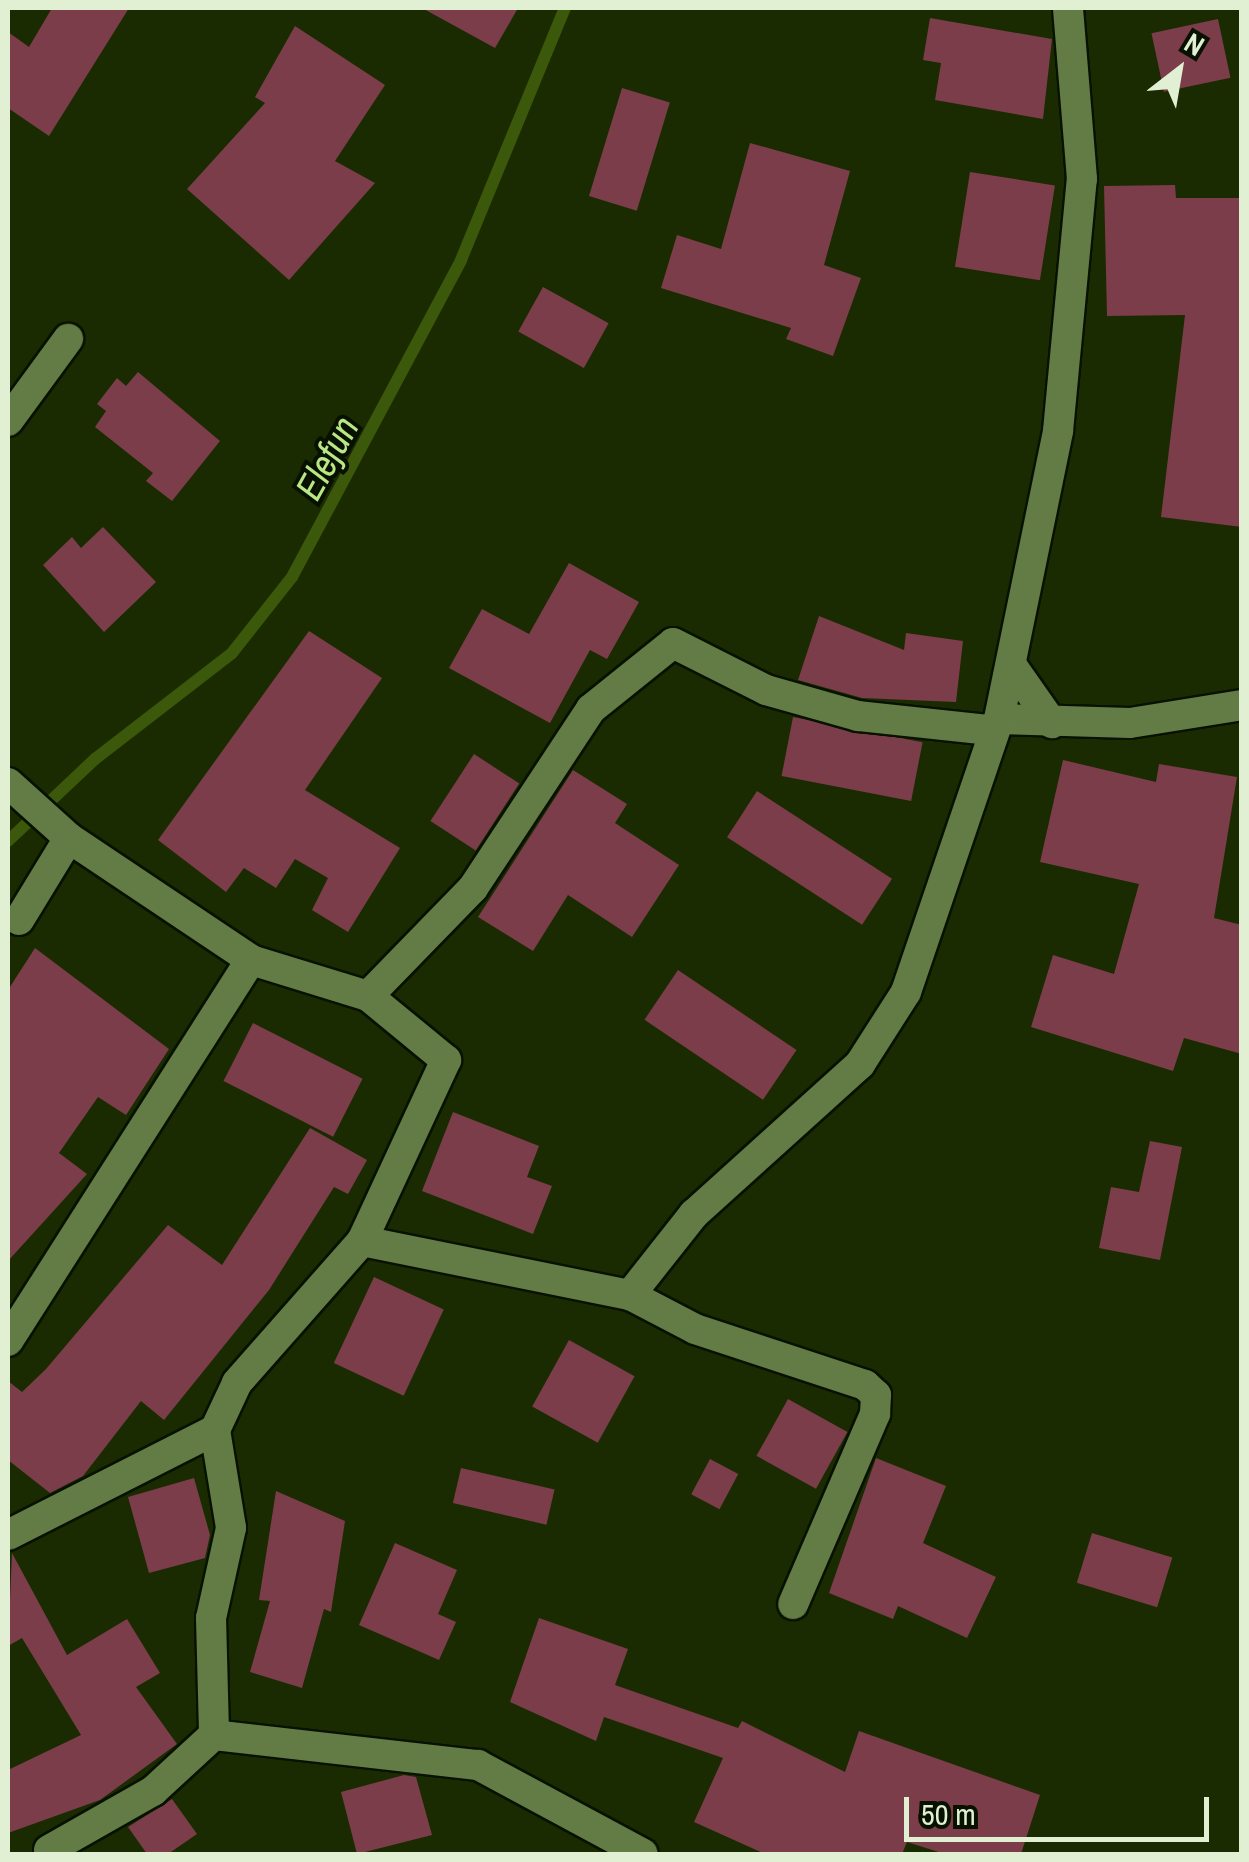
<!DOCTYPE html>
<html>
<head>
<meta charset="utf-8">
<style>
	body { margin:0 }
	#map { position:relative; width:1249px; height:1862px; overflow:hidden; background:#1a2b01; font-family:"Archivo Narrow",sans-serif }
	div>[style] { position:absolute }
	[style*='--x'] { left:calc(var(--x)*1px); top:calc(var(--y)*1px); width:calc(var(--w)*1px); rotate:calc(var(--a)*1deg) }
	.stream>* { height:12px; margin:-6px; padding:0 6px; transform-origin:6px; border-radius:6px; background:#3b580b }
	.building>* { inset:0; background:#7a3d49; transform-origin:0 0 }
	.roads { filter:drop-shadow(2px 0 #071200) drop-shadow(-2px 0 #071200) drop-shadow(0 2px #071200) drop-shadow(0 -2px #071200) }
	.street>* { height:30px; margin:-15px; padding:0 15px; transform-origin:15px; border-radius:15px; background:#637c45 }
	span { translate:-50% -50%; white-space:nowrap; text-align:center; line-height:1.15; -webkit-text-stroke:8px #081100; paint-order:stroke }
	.water-label { font-size:38px; color:#bae785; font-style:italic }
	.frame { position:absolute; inset:0; border:10px solid #e1f0d2; pointer-events:none }
	.north { position:absolute; left:1129px; top:20px; width:100px; height:100px; -webkit-text-stroke:8px #081100; paint-order:stroke; rotate:31deg; font-size:28px; font-weight:700; line-height:40px; text-align:center; color:#e1f0d2 }
	.north::after { content:''; display:block; margin:auto; width:35px; height:45px; background:#e1f0d2; clip-path:polygon(50% 0,100% 100%,50% 72%,0 100%) }
	.scale { position:absolute; left:904px; top:1797px; width:305px; height:45px; box-sizing:border-box; border:5px solid #e1f0d2; border-top:0; padding-left:12px; font-size:30px; line-height:35px; white-space:nowrap; color:#e1f0d2; -webkit-text-stroke:8px #081100; paint-order:stroke }
</style>
</head>
<body>
<div id="map">
	<div class="stream">
		<i style="--x:8;--y:841;--w:120;--a:-43.3"></i>
		<i style="--x:95;--y:759;--w:173;--a:-37.7"></i>
		<i style="--x:232;--y:653;--w:97;--a:-51.7"></i>
		<i style="--x:292;--y:577;--w:359;--a:-61.9"></i>
		<i style="--x:461;--y:260;--w:273;--a:-67.6"></i>
	</div>
	<div class="building">
		<i style="clip-path:polygon(52px 8px,129px 8px,49px 136px,8px 108px,8px 32px,29px 47px)"></i>
		<i style="clip-path:polygon(422px 8px,518px 8px,495px 48px)"></i>
		<i style="clip-path:polygon(930px 18px,1052px 39px,1043px 119px,935px 100px,941px 63px,923px 60px)"></i>
		<i style="left:1218px;top:19px;width:60px;height:68px;rotate:78deg"></i>
		<i style="clip-path:polygon(295px 26px,385px 85px,335px 161px,375px 183px,289px 280px,187px 189px,265px 103px,255px 97px)"></i>
		<i style="left:622px;top:88px;width:50px;height:113px;rotate:17deg"></i>
		<i style="clip-path:polygon(750px 143px,850px 171px,824px 265px,861px 278px,833px 356px,786px 339px,791px 328px,661px 288px,677px 235px,721px 249px)"></i>
		<i style="left:970px;top:172px;width:86px;height:96px;rotate:9deg"></i>
		<i style="clip-path:polygon(1175px 185px,1176px 198px,1242px 198px,1242px 527px,1161px 517px,1185px 315px,1107px 316px,1104px 186px)"></i>
		<i style="left:543px;top:287px;width:75px;height:51px;rotate:29deg"></i>
		<i style="clip-path:polygon(138px 372px,220px 441px,172px 501px,146px 481px,153px 473px,95px 427px,106px 411px,97px 404px,117px 378px,126px 386px)"></i>
		<i style="clip-path:polygon(103px 527px,156px 582px,104px 632px,43px 565px,72px 537px,81px 548px)"></i>
		<i style="clip-path:polygon(569px 563px,639px 602px,607px 659px,590px 650px,550px 723px,449px 668px,482px 609px,529px 634px)"></i>
		<i style="clip-path:polygon(819px 616px,904px 650px,906px 633px,963px 641px,956px 702px,862px 698px,798px 680px)"></i>
		<i style="clip-path:polygon(309px 631px,382px 678px,305px 790px,400px 848px,348px 932px,312px 910px,328px 878px,295px 859px,276px 888px,244px 868px,226px 892px,158px 840px)"></i>
		<i style="left:793px;top:717px;width:132px;height:60px;rotate:11deg"></i>
		<i style="left:474px;top:754px;width:54px;height:80px;rotate:33deg"></i>
		<i style="clip-path:polygon(1063px 760px,1156px 782px,1159px 764px,1237px 777px,1214px 918px,1242px 925px,1242px 1054px,1184px 1038px,1173px 1071px,1031px 1027px,1053px 955px,1114px 974px,1139px 884px,1040px 862px)"></i>
		<i style="clip-path:polygon(573px 770px,627px 804px,615px 823px,679px 865px,632px 937px,568px 895px,533px 951px,478px 917px)"></i>
		<i style="left:757px;top:791px;width:161px;height:55px;rotate:33deg"></i>
		<i style="clip-path:polygon(35px 948px,169px 1049px,126px 1115px,98px 1097px,59px 1153px,87px 1174px,8px 1261px,8px 990px)"></i>
		<i style="left:678px;top:970px;width:143px;height:60px;rotate:34deg"></i>
		<i style="left:253px;top:1023px;width:123px;height:65px;rotate:27deg"></i>
		<i style="clip-path:polygon(453px 1112px,539px 1146px,527px 1177px,552px 1186px,533px 1234px,422px 1191px)"></i>
		<i style="clip-path:polygon(310px 1128px,367px 1160px,348px 1194px,334px 1187px,269px 1290px,164px 1420px,141px 1401px,83px 1476px,50px 1493px,8px 1460px,8px 1381px,22px 1392px,46px 1369px,168px 1225px,222px 1265px)"></i>
		<i style="clip-path:polygon(1150px 1141px,1182px 1147px,1160px 1260px,1099px 1248px,1111px 1187px,1139px 1192px)"></i>
		<i style="left:374px;top:1277px;width:77px;height:95px;rotate:25deg"></i>
		<i style="left:569px;top:1340px;width:75px;height:76px;rotate:29deg"></i>
		<i style="left:788px;top:1399px;width:68px;height:65px;rotate:29deg"></i>
		<i style="clip-path:polygon(876px 1458px,946px 1486px,923px 1543px,996px 1577px,967px 1638px,898px 1606px,893px 1619px,829px 1593px)"></i>
		<i style="left:710px;top:1459px;width:32px;height:40px;rotate:28deg"></i>
		<i style="left:461px;top:1468px;width:96px;height:36px;rotate:13deg"></i>
		<i style="clip-path:polygon(194px 1478px,210px 1535px,205px 1558px,149px 1573px,128px 1497px)"></i>
		<i style="clip-path:polygon(276px 1491px,345px 1521px,331px 1612px,324px 1609px,302px 1688px,250px 1672px,270px 1601px,259px 1600px)"></i>
		<i style="left:1092px;top:1533px;width:84px;height:52px;rotate:17deg"></i>
		<i style="clip-path:polygon(395px 1543px,457px 1570px,438px 1614px,456px 1622px,439px 1660px,359px 1625px)"></i>
		<i style="clip-path:polygon(12px 1553px,67px 1655px,127px 1619px,160px 1673px,136px 1687px,177px 1744px,100px 1800px,8px 1833px,8px 1770px,81px 1735px,22px 1638px,8px 1646px)"></i>
		<i style="clip-path:polygon(539px 1618px,628px 1649px,615px 1685px,738px 1728px,742px 1721px,845px 1772px,859px 1731px,1040px 1795px,1021px 1854px,945px 1854px,907px 1842px,902px 1854px,765px 1854px,694px 1822px,723px 1758px,604px 1717px,596px 1741px,510px 1702px)"></i>
		<i style="clip-path:polygon(404px 1775px,416px 1777px,432px 1835px,357px 1854px,341px 1792px)"></i>
		<i style="clip-path:polygon(172px 1799px,197px 1834px,168px 1854px,147px 1854px,128px 1827px)"></i>
	</div>
	<div class="roads">
		<div class="street">
			<i style="--x:8;--y:421;--w:102;--a:-53.8"></i>
			<i style="--x:1012;--y:666;--w:70;--a:54.9"></i>
			<i style="--x:999;--y:719;--w:131;--a:1.7"></i>
			<i style="--x:1130;--y:723;--w:113;--a:-9.1"></i>
			<i style="--x:8;--y:783;--w:82;--a:42"></i>
			<i style="--x:19;--y:920;--w:96;--a:-58.6"></i>
			<i style="--x:69;--y:838;--w:219;--a:33.8"></i>
			<i style="--x:251;--y:960;--w:122;--a:17.1"></i>
			<i style="--x:368;--y:996;--w:101;--a:39.4"></i>
			<i style="--x:446;--y:1060;--w:200;--a:114.9"></i>
			<i style="--x:362;--y:1241;--w:189;--a:131.4"></i>
			<i style="--x:237;--y:1383;--w:52;--a:115.1"></i>
			<i style="--x:215;--y:1430;--w:99;--a:80.7"></i>
			<i style="--x:231;--y:1528;--w:92;--a:102.5"></i>
			<i style="--x:211;--y:1618;--w:117;--a:88.5"></i>
			<i style="--x:214;--y:1735;--w:266;--a:6.5"></i>
			<i style="--x:478;--y:1765;--w:187;--a:28.3"></i>
			<i style="--x:368;--y:996;--w:151;--a:-45.8"></i>
			<i style="--x:473;--y:888;--w:214;--a:-56.6"></i>
			<i style="--x:591;--y:709;--w:105;--a:-38.8"></i>
			<i style="--x:673;--y:643;--w:104;--a:26.8"></i>
			<i style="--x:766;--y:690;--w:96;--a:15.8"></i>
			<i style="--x:858;--y:716;--w:132;--a:6.1"></i>
			<i style="--x:362;--y:1241;--w:273;--a:11.4"></i>
			<i style="--x:630;--y:1295;--w:73;--a:27.6"></i>
			<i style="--x:695;--y:1329;--w:179;--a:18.2"></i>
			<i style="--x:865;--y:1385;--w:15;--a:42"></i>
			<i style="--x:876;--y:1395;--w:19;--a:93"></i>
			<i style="--x:875;--y:1414;--w:207;--a:113.3"></i>
			<i style="--x:630;--y:1295;--w:103;--a:-51.7"></i>
			<i style="--x:694;--y:1214;--w:224;--a:-42.1"></i>
			<i style="--x:860;--y:1064;--w:85;--a:-57.4"></i>
			<i style="--x:906;--y:992;--w:288;--a:-71.2"></i>
			<i style="--x:999;--y:719;--w:294;--a:-78.4"></i>
			<i style="--x:1058;--y:431;--w:253;--a:-84.6"></i>
			<i style="--x:1082;--y:179;--w:172;--a:-94.7"></i>
			<i style="--x:8;--y:1341;--w:452;--a:-57.5"></i>
			<i style="--x:8;--y:1535;--w:232;--a:-26.9"></i>
			<i style="--x:49;--y:1850;--w:120;--a:-29.6"></i>
			<i style="--x:153;--y:1791;--w:83;--a:-42.6"></i>
		</div>
	</div>
	<div class="water-label">
		<span style="left:327px;top:458px;rotate:-61deg">Elefun</span>
	</div>
	<div class="frame"></div>
	<div class="north">N</div>
	<div class="scale">50 m</div>
</div>
</body>
</html>
